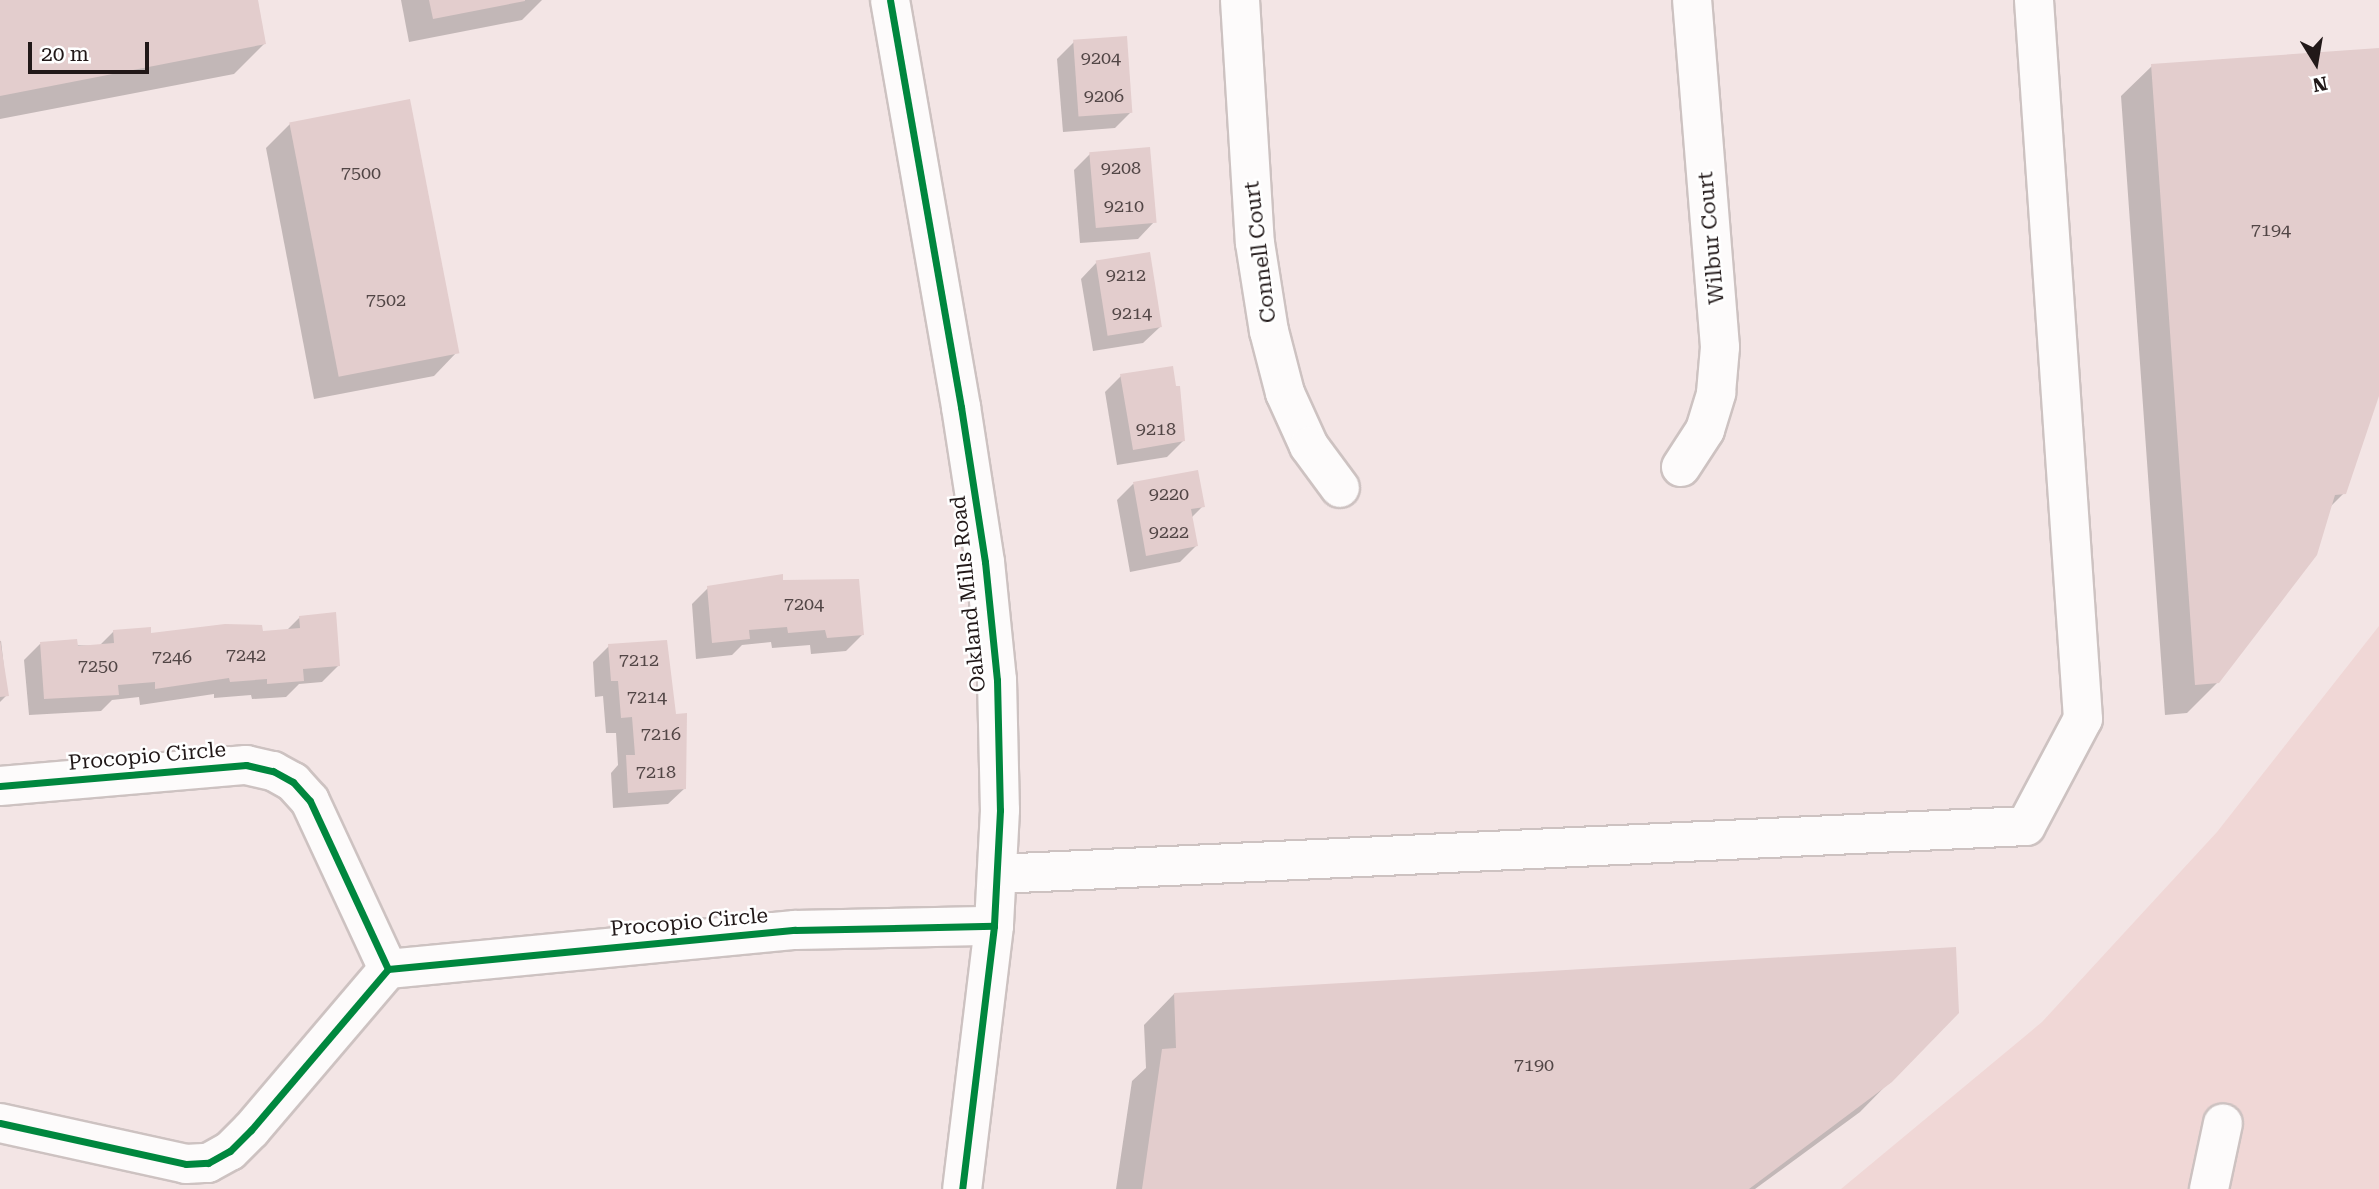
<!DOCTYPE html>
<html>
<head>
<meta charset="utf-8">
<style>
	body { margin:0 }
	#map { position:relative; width:2379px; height:1189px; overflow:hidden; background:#f3e5e5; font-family:"Roboto Serif",serif }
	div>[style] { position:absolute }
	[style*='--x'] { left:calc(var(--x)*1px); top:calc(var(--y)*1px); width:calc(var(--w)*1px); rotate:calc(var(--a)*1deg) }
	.built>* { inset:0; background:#f0d7d6 }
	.shadow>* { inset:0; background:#0003 }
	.building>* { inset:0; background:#e3cdcd; transform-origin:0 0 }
	.roads { filter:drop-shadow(2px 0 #cdc2c1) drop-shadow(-2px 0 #cdc2c1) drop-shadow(0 2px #cdc2c1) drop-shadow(0 -2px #cdc2c1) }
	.minor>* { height:38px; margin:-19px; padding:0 19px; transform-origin:19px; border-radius:19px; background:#fdfbfb }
	.cycleway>* { height:7px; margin:-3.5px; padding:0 3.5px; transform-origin:3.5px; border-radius:3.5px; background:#00873e }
	span { translate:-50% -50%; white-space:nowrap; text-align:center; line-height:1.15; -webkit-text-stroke:5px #fff; paint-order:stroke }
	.number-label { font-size:18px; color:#524646 }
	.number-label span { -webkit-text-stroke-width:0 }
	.street-label { font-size:21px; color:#211818 }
	.north { position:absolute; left:2281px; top:28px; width:70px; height:70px; -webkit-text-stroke:5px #fff; paint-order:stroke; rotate:169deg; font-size:19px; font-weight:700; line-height:28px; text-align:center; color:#211818 }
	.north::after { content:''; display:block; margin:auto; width:24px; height:32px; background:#211818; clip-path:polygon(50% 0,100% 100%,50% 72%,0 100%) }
	.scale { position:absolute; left:28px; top:42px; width:121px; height:32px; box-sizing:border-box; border:4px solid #211818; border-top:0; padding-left:9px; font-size:21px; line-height:24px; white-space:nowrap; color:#211818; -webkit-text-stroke:5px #fff; paint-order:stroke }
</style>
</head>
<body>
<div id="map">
	<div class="built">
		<i style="clip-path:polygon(2379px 626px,2379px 1189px,1841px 1189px,2042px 1022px,2217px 832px)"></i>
	</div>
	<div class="shadow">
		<i style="clip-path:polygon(0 0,256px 0,264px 44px,234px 74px,0 119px)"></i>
		<i style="clip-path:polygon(401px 0,542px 0,522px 20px,409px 42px)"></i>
		<i style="clip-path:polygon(1074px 42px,1131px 112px,1115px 128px,1063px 132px,1057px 59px)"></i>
		<i style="clip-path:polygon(2379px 49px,2379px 391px,2344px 493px,2329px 508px,2218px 682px,2187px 713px,2165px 715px,2121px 96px,2152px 66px)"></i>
		<i style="clip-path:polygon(290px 124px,457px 352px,434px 376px,314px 399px,266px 148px)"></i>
		<i style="clip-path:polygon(1090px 154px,1154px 222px,1138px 239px,1080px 243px,1074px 170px)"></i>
		<i style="clip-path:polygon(1097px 262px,1160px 327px,1143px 343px,1093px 351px,1081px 279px)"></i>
		<i style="clip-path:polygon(1172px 368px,1183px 441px,1167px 457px,1117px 465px,1105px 392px,1121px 376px)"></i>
		<i style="clip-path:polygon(1133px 484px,1203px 506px,1191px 518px,1196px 546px,1180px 562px,1130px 572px,1117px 500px)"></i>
		<i style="clip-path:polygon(781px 576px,782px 582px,863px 634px,846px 651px,811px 654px,810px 645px,772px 648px,771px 642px,742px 645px,732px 655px,696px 659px,692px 604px,708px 588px)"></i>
		<i style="clip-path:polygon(300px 617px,338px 666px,322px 682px,299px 684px,286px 697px,252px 699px,251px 695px,214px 698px,214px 694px,140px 705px,139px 697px,112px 700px,101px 711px,29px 715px,24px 660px,40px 644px,99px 646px,114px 631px,149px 635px,286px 631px)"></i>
		<i style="clip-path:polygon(1px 641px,7px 695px,0 702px,0 641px)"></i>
		<i style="clip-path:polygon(609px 646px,675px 716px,685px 788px,668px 804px,613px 808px,611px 773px,618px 765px,616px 733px,606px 733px,603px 696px,595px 697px,593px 662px)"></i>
		<i style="clip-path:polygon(1174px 994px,1958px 1012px,1860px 1112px,1755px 1189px,1116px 1189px,1132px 1081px,1146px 1068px,1144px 1025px)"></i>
	</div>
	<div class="building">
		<i style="clip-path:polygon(0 0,258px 0,266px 44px,0 96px)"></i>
		<i style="clip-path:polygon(429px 0,525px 0,525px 1px,433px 19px)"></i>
		<i style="left:1127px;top:36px;width:77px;height:54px;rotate:86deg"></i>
		<i style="clip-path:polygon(2379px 48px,2379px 396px,2346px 494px,2335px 495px,2317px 555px,2219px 683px,2195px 685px,2151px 64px)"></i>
		<i style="left:410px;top:99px;width:259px;height:123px;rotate:79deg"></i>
		<i style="left:1150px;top:147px;width:76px;height:61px;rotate:85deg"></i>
		<i style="left:1150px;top:252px;width:76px;height:55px;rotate:81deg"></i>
		<i style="clip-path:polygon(1173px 366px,1176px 386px,1180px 386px,1185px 441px,1133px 450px,1120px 374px)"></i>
		<i style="clip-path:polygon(1198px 470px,1205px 507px,1191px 509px,1198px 546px,1146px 556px,1133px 482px)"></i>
		<i style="clip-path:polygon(783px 574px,783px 580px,859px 579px,864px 635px,827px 638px,825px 630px,788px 633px,787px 627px,749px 630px,750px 639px,712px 643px,707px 586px)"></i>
		<i style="clip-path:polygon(336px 612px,340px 666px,303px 669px,304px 681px,267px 684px,267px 679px,230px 682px,229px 678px,155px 689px,155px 682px,118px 685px,119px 695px,44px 699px,40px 642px,77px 639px,78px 646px,114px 643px,113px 630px,151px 627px,151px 633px,225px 624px,262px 625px,263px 631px,300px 628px,299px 616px)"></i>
		<i style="clip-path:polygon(0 639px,9px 696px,0 697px)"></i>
		<i style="clip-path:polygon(667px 640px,676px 714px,687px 713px,686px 789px,628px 793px,626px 755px,635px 755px,632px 717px,621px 718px,618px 681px,611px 681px,608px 644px)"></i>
		<i style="clip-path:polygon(1956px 947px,1959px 1013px,1892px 1082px,1749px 1189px,1142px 1189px,1162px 1049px,1176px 1048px,1174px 993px)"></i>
	</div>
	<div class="roads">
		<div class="minor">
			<i style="--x:890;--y:0;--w:413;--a:80.1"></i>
			<i style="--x:961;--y:407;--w:157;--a:81.2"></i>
			<i style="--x:985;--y:562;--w:119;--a:84.2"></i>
			<i style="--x:997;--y:680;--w:130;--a:88.7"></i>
			<i style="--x:1000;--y:810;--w:116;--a:93"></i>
			<i style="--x:994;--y:926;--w:265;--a:96.9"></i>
			<i style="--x:1240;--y:0;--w:243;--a:86.5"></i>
			<i style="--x:1255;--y:243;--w:89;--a:81"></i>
			<i style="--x:1269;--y:331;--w:64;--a:75.5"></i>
			<i style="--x:1285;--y:393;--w:58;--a:65.6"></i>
			<i style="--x:1309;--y:446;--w:52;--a:53.6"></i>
			<i style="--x:1681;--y:467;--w:44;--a:-57"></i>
			<i style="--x:1705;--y:430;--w:39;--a:-73"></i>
			<i style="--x:1716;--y:393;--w:46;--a:-85"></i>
			<i style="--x:1720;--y:347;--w:348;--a:-94.6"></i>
			<i style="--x:0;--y:786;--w:247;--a:-4.9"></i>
			<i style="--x:246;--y:765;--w:28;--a:13"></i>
			<i style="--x:273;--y:771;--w:23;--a:29"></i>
			<i style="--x:293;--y:782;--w:25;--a:48"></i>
			<i style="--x:310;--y:801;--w:185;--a:65.1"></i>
			<i style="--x:997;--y:874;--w:1030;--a:-2.67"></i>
			<i style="--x:2026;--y:826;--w:121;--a:-62"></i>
			<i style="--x:2083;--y:719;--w:721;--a:-93.9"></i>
			<i style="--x:0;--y:1123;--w:190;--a:12.4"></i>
			<i style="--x:186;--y:1164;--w:22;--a:-3"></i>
			<i style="--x:208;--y:1163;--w:25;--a:-29"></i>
			<i style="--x:230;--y:1151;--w:30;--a:-45"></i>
			<i style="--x:251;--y:1130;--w:211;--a:-49.6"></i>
			<i style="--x:388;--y:969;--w:409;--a:-5.5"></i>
			<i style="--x:795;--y:930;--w:199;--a:-1.2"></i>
			<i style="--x:2209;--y:1189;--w:67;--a:-78"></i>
		</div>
	</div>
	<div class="cycleway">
		<i style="--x:890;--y:0;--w:413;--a:80.1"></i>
		<i style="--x:961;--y:407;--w:157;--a:81.2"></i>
		<i style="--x:985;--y:562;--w:119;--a:84.2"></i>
		<i style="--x:997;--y:680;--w:130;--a:88.7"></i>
		<i style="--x:1000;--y:810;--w:116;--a:93"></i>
		<i style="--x:994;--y:926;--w:265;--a:96.9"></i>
		<i style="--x:0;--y:786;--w:247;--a:-4.9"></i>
		<i style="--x:246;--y:765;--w:28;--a:13"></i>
		<i style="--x:273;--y:771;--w:23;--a:29"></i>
		<i style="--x:293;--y:782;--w:25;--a:48"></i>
		<i style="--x:310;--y:801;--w:185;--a:65.1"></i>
		<i style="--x:0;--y:1123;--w:190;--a:12.4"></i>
		<i style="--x:186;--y:1164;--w:22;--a:-3"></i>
		<i style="--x:208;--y:1163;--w:25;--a:-29"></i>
		<i style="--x:230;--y:1151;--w:30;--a:-45"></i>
		<i style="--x:251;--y:1130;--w:211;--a:-49.6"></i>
		<i style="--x:388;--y:969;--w:409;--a:-5.5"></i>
		<i style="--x:795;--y:930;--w:199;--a:-1.2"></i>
	</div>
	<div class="number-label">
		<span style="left:1101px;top:58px">9204</span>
		<span style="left:1104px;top:96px">9206</span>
		<span style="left:1121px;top:168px">9208</span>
		<span style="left:361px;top:173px">7500</span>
		<span style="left:1124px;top:206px">9210</span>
		<span style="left:2271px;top:230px">7194</span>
		<span style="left:1126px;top:275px">9212</span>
		<span style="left:386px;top:300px">7502</span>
		<span style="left:1132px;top:313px">9214</span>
		<span style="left:1156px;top:429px">9218</span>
		<span style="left:1169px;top:494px">9220</span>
		<span style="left:1169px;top:532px">9222</span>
		<span style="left:804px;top:604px">7204</span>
		<span style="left:246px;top:655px">7242</span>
		<span style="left:172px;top:657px">7246</span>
		<span style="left:639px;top:660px">7212</span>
		<span style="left:98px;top:666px">7250</span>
		<span style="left:647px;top:697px">7214</span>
		<span style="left:661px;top:734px">7216</span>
		<span style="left:656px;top:772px">7218</span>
		<span style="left:1534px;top:1065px">7190</span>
	</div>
	<div class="street-label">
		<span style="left:1711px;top:238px;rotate:-95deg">Wilbur Court</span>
		<span style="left:1260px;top:252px;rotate:-97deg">Connell Court</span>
		<span style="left:968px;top:594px;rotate:-96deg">Oakland Mills Road</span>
		<span style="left:147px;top:756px;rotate:-5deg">Procopio Circle</span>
		<span style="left:689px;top:922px;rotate:-5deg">Procopio Circle</span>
	</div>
	<div class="north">N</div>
	<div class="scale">20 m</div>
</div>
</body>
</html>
